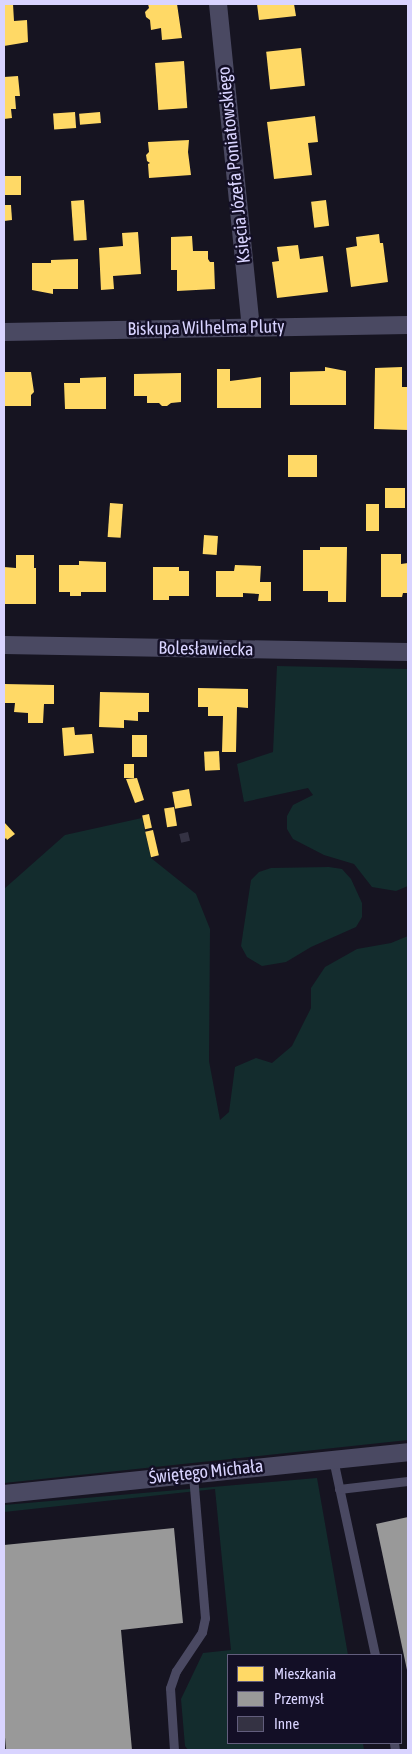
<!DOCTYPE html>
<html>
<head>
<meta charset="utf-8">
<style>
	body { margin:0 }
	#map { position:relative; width:412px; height:1754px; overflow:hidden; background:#161421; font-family:"Asap Condensed",sans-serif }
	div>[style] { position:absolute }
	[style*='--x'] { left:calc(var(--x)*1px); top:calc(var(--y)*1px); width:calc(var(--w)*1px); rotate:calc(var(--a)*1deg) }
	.green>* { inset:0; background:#132c2d }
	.homes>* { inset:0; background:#ffd966; transform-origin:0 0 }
	.industry>* { inset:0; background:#999 }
	.building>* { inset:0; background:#343243; transform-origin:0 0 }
	.lane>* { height:9px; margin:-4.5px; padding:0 4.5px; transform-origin:4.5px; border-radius:4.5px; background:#4a4962 }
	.street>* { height:18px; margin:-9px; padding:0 9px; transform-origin:9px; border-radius:9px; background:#4a4962 }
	span { translate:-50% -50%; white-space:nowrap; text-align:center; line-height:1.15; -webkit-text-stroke:5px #130f26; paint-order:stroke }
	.street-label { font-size:18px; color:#d9d4ff }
	.frame { position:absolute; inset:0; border:5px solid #d9d4ff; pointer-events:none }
	.legend { position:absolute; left:227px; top:1654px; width:175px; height:90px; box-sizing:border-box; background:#130f26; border:1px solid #625e7d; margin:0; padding:6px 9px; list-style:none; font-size:15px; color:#d9d4ff }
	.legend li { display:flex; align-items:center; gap:10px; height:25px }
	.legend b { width:25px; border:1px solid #625e7d }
</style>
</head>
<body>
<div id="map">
	<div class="green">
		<i style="clip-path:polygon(277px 666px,408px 669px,408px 886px,396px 891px,372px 887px,354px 864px,324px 855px,293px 839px,287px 829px,287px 816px,293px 805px,313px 795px,308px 788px,244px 802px,237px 764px,273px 752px)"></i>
		<i style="clip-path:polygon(142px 818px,151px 858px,196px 894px,210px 929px,209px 1061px,220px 1120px,229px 1112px,235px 1067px,256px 1058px,272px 1063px,292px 1046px,311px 1008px,311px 988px,325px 967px,357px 949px,391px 943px,408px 936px,408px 1440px,4px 1483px,4px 889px,65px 835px)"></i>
		<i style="clip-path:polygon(329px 867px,342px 869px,351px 879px,362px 903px,362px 917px,356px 927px,311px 947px,286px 962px,262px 966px,247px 957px,241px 946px,251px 880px,259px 872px,271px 868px)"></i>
		<i style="clip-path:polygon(317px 1478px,348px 1655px,228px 1655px,228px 1743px,363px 1743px,364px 1750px,188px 1750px,185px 1746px,181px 1699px,203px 1653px,231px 1650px,215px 1489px,4px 1512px,4px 1505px)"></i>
	</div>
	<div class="homes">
		<i style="clip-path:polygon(4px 4px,13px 4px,14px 21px,27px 20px,28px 42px,4px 46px)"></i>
		<i style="clip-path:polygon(148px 4px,177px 4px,182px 38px,162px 40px,161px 28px,151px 30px,150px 20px,146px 17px,145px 12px,149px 8px)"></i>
		<i style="clip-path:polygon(257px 4px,294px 4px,296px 16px,259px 20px)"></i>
		<i style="left:301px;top:48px;width:38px;height:35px;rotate:84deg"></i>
		<i style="left:184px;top:61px;width:47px;height:29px;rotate:86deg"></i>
		<i style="clip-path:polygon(18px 76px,20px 96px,15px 96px,16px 109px,11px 109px,12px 118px,4px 119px,4px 77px)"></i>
		<i style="left:75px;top:112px;width:16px;height:22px;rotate:86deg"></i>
		<i style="left:100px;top:112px;width:11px;height:21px;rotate:85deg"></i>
		<i style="clip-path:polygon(315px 116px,318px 142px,308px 143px,312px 175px,274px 179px,267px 122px)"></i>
		<i style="clip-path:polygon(189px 140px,188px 152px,191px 175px,149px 178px,148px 164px,150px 163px,147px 161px,146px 155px,149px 152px,148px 142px)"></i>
		<i style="left:4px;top:176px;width:17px;height:19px"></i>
		<i style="left:84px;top:200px;width:40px;height:13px;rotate:86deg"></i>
		<i style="left:326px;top:200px;width:26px;height:15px;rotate:83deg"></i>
		<i style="clip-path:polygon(4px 205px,11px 205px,12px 220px,4px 221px)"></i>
		<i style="clip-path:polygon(138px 232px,141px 274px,113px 276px,114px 289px,101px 290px,99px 248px,123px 246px,122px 233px)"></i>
		<i style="clip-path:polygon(379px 234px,380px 243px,383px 243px,388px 282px,351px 287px,346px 248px,357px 246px,356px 237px)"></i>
		<i style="clip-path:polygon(192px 236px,193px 251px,208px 251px,208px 259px,210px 262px,214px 262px,215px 289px,177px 291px,177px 270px,171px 270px,171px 237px)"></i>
		<i style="clip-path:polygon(298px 245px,300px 259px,323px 256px,328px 292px,277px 298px,272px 262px,279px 261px,277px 247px)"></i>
		<i style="clip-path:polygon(78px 259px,78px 289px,53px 289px,53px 294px,32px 290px,32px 263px,51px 263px,51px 260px)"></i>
		<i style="clip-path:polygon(325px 367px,346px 371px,346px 405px,290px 405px,290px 372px,325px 371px)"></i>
		<i style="clip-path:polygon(402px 367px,402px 387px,408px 387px,408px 430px,374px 429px,375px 368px)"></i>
		<i style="clip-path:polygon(217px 369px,230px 369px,230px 381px,261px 377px,261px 408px,217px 408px)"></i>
		<i style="clip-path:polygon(4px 372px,31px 372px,34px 392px,31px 395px,31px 406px,4px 406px)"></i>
		<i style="clip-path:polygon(181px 373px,181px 402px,171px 403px,167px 406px,162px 406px,159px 403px,147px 403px,147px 396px,134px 396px,134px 374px)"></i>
		<i style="clip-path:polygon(106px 377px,106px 409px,65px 409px,64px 383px,80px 383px,80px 378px)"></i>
		<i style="left:288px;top:455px;width:29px;height:22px"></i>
		<i style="left:385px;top:488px;width:20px;height:20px"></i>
		<i style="left:110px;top:503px;width:13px;height:34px;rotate:4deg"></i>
		<i style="left:366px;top:504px;width:13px;height:27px"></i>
		<i style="left:204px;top:535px;width:14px;height:19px;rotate:4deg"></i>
		<i style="clip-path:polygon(320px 547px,347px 547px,346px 602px,328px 602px,328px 591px,303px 591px,303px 550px,320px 550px)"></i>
		<i style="clip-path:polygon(381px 554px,401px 554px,401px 564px,408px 563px,408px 593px,403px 593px,402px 597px,381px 597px)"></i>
		<i style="clip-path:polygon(16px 555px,34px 555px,34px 568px,36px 568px,36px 604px,4px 604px,4px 567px,16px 568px)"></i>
		<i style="clip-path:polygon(79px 561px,106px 562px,106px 592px,81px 592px,81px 596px,70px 596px,70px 592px,59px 592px,59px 565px,79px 565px)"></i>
		<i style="clip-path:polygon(235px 565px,261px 566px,260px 582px,271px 582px,271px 601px,258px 601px,259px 594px,243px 593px,243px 597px,216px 597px,216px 571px,234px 571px)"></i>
		<i style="clip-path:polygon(153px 567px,179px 567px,179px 571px,189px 571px,189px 596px,169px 596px,169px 600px,153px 600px)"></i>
		<i style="clip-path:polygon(4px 684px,54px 685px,54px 704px,44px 704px,43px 723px,28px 723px,28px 713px,14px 712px,15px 703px,4px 703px)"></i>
		<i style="clip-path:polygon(198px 688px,248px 689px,248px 708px,237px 707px,236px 752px,222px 752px,223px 716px,208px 716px,208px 707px,198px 707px)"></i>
		<i style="clip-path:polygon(100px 692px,149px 693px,149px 712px,138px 712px,138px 721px,124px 720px,124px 728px,99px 727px)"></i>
		<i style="clip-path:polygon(74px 727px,75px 735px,92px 734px,94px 753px,64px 756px,62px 728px)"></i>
		<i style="left:132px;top:735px;width:15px;height:22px"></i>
		<i style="left:219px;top:751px;width:19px;height:15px;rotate:87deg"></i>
		<i style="left:124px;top:764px;width:10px;height:14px"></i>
		<i style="clip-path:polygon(137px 778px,144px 800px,135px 803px,126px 779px)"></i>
		<i style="left:189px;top:789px;width:17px;height:17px;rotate:80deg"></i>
		<i style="left:174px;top:807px;width:19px;height:10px;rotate:81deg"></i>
		<i style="left:149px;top:814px;width:14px;height:7px;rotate:78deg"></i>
		<i style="clip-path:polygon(4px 822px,15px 834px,7px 840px,6px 838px,4px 840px)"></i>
		<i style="left:153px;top:830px;width:26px;height:8px;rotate:77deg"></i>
	</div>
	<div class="industry">
		<i style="clip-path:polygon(408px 1517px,408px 1670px,407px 1670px,376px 1524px)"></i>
		<i style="clip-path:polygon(174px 1528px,183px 1623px,121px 1630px,132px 1750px,6px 1750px,4px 1724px,4px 1545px)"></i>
	</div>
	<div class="building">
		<i style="left:188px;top:832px;width:9px;height:9px;rotate:77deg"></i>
	</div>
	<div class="lane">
		<i style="--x:333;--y:1459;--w:200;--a:77.9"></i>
		<i style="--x:339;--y:1489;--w:69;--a:-6.6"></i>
		<i style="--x:394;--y:1743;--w:7;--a:82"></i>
		<i style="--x:174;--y:1750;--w:62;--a:-93.7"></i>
		<i style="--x:170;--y:1688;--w:18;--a:-71"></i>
		<i style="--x:176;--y:1671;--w:47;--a:-56.3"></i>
		<i style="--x:202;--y:1632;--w:14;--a:-78"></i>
		<i style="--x:205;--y:1618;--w:144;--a:-94.8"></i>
	</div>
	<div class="street">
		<i style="--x:218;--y:4;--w:325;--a:84.2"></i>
		<i style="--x:4;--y:332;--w:404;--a:-1"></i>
		<i style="--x:4;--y:645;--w:404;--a:1"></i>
		<i style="--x:4;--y:1494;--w:406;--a:-5.9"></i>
	</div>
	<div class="street-label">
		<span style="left:234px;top:165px;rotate:-96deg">Księcia Józefa Poniatowskiego</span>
		<span style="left:206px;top:328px;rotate:-1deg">Biskupa Wilhelma Pluty</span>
		<span style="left:206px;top:649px;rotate:1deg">Bolesławiecka</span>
		<span style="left:206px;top:1472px;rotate:-6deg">Świętego Michała</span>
	</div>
	<div class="frame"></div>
	<ul class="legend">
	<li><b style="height:14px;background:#ffd966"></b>Mieszkania</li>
	<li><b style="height:14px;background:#999"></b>Przemysł</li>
	<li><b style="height:14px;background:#343243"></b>Inne</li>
	</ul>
</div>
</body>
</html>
